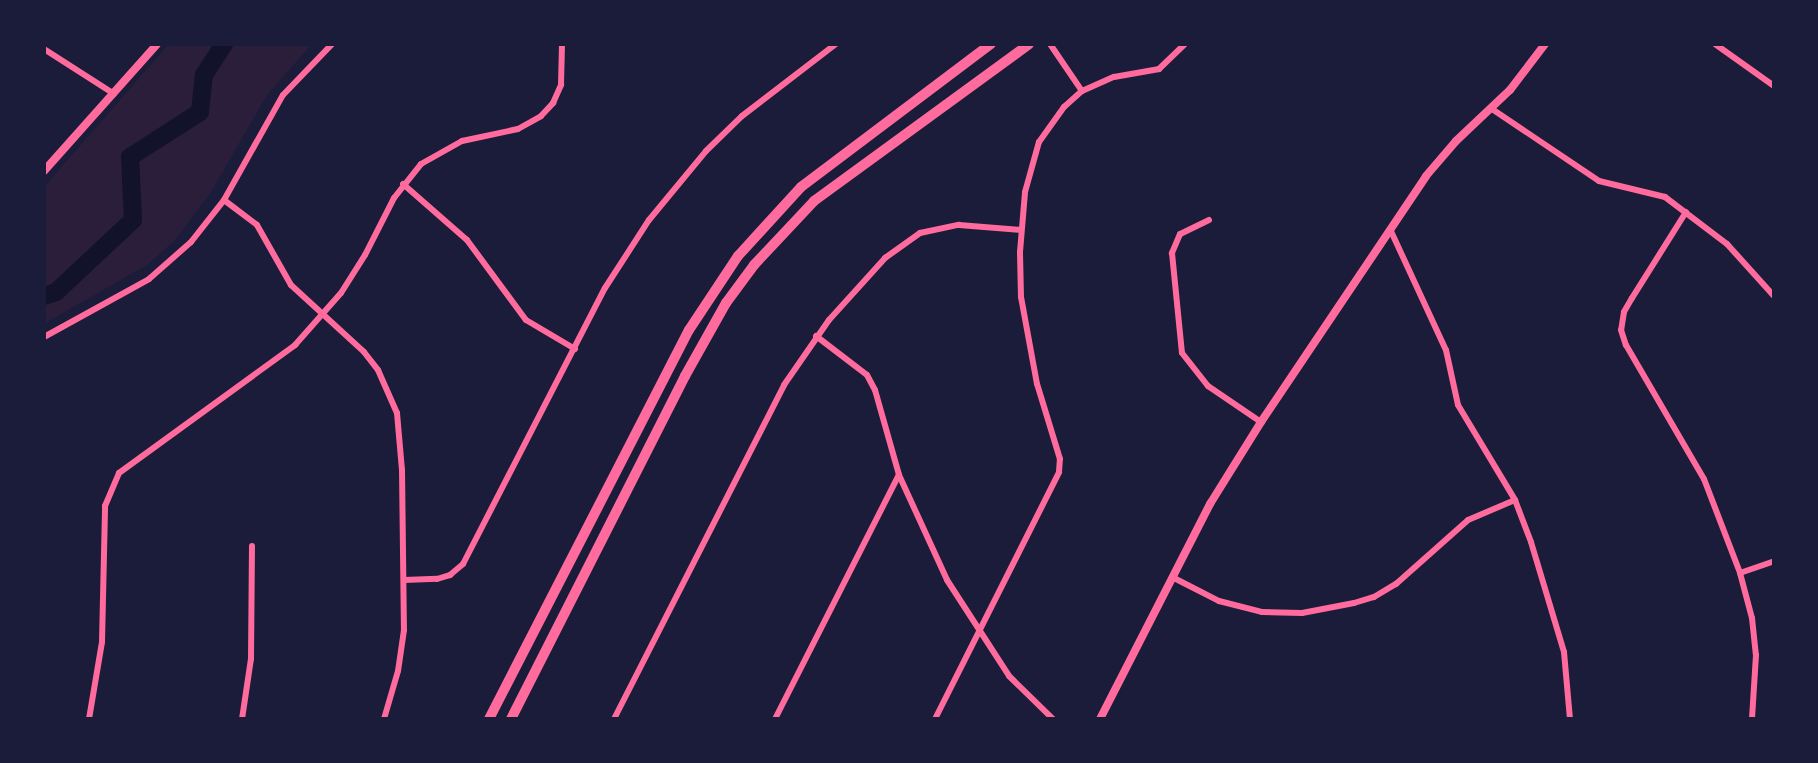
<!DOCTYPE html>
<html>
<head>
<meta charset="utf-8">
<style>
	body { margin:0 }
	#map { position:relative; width:1818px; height:763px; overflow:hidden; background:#1b1b3a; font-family:Lato,sans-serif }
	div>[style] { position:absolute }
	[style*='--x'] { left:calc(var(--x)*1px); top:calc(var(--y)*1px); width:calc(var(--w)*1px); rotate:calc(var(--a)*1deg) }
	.green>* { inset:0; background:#2a1e3b }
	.river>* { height:18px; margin:-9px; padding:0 9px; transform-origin:9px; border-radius:9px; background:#12122b }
	.minor>* { height:6px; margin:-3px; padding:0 3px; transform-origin:3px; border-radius:3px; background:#ff6b9d }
	.tertiary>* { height:8px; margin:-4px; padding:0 4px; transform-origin:4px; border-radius:4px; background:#ff6b9d }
	.primary>* { height:10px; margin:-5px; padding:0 5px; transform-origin:5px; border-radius:5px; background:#ff6b9d }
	span { translate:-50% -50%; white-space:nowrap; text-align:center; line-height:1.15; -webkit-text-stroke:8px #1b1b3a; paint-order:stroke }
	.frame { position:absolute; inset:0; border:46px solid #1b1b3a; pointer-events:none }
</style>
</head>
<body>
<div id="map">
	<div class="green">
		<i style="clip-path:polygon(169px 44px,312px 44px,267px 95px,211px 192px,175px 240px,147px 265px,44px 324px,44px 187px)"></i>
	</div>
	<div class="river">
		<i style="--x:44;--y:296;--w:13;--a:-18"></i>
		<i style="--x:56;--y:292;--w:105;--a:-43.1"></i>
		<i style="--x:133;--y:220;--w:63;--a:-92.7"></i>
		<i style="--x:130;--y:157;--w:83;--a:-32.7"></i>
		<i style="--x:200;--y:112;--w:37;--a:-84"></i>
		<i style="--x:204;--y:75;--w:37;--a:-57"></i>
	</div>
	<div class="minor">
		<i style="--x:1050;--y:44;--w:57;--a:55.8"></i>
		<i style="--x:1715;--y:44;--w:72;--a:35.4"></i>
		<i style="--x:44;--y:49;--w:83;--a:32.7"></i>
		<i style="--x:1492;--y:109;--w:129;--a:33.9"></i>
		<i style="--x:1599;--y:181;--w:68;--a:13.6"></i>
		<i style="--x:1665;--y:197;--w:78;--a:37.2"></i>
		<i style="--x:1727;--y:244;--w:70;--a:47.9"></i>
		<i style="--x:403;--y:184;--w:85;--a:41.2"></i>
		<i style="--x:467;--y:240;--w:99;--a:53.6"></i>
		<i style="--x:526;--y:320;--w:57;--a:30.6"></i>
		<i style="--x:224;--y:200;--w:41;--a:37.1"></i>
		<i style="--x:257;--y:225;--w:69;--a:60.5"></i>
		<i style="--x:291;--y:285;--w:99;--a:42.5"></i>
		<i style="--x:364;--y:352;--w:23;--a:52"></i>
		<i style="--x:378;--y:370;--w:47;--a:66.2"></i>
		<i style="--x:397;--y:413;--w:57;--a:85"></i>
		<i style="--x:402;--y:470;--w:160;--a:89.3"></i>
		<i style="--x:404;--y:630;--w:41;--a:98.3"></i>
		<i style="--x:398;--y:671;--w:50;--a:106.3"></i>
		<i style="--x:1686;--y:212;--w:102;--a:122.1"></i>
		<i style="--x:1632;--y:298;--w:16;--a:120"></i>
		<i style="--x:1624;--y:312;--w:18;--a:99"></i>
		<i style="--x:1621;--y:330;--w:16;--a:72"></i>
		<i style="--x:1626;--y:345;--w:155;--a:59.8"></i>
		<i style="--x:1704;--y:479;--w:101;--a:69"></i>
		<i style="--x:1740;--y:573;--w:47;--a:75.1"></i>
		<i style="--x:1752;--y:618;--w:37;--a:84"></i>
		<i style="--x:1756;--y:655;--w:64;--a:93.6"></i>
		<i style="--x:1209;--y:220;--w:32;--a:154"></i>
		<i style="--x:1180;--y:234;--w:21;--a:113"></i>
		<i style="--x:1172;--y:253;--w:100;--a:84.3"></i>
		<i style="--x:1182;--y:353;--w:42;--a:51.8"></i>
		<i style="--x:1208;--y:386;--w:64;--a:34.2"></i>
		<i style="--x:1390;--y:229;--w:133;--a:65.2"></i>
		<i style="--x:1446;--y:350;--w:56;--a:77.7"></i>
		<i style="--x:1458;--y:405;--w:111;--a:59"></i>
		<i style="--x:1515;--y:500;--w:45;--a:69.1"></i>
		<i style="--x:1531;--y:542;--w:115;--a:73.3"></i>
		<i style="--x:1564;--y:652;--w:67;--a:84.9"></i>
		<i style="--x:816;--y:336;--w:64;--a:37.4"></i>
		<i style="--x:867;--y:375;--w:17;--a:62"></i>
		<i style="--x:875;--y:390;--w:88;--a:74.2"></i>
		<i style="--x:899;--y:475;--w:115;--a:65.4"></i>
		<i style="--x:947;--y:580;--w:114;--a:57.1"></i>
		<i style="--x:1009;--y:676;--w:62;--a:44.3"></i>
		<i style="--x:44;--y:337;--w:120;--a:-28.9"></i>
		<i style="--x:149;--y:279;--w:56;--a:-41.4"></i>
		<i style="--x:191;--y:242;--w:53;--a:-51.8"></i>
		<i style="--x:224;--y:200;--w:120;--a:-60.7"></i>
		<i style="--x:283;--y:95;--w:71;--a:-46.1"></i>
		<i style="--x:1740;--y:573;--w:36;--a:-19"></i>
		<i style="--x:1172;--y:577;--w:53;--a:27.1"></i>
		<i style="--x:1219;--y:601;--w:44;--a:14.3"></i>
		<i style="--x:1262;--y:612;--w:40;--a:1.4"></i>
		<i style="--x:1302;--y:613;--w:53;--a:-10.9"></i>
		<i style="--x:1354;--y:603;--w:21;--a:-17"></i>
		<i style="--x:1374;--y:597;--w:26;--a:-31"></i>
		<i style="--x:1396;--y:584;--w:96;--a:-41.6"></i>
		<i style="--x:1468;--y:520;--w:51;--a:-23.1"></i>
		<i style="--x:404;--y:580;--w:33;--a:-2"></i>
		<i style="--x:437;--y:579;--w:14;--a:-17"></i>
		<i style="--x:450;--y:575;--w:17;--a:-40"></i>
		<i style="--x:463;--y:564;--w:310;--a:-62.8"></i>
		<i style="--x:605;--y:288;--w:81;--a:-57.1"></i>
		<i style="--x:649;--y:220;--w:89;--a:-50.4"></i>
		<i style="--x:706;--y:151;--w:50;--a:-44.2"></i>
		<i style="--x:742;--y:116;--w:118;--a:-37.5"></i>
		<i style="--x:89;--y:719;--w:78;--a:-80.4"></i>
		<i style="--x:102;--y:642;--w:136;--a:-88.7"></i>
		<i style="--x:105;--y:506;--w:36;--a:-67"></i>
		<i style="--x:119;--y:473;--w:218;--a:-36"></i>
		<i style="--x:295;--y:345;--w:69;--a:-48.5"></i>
		<i style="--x:341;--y:293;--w:45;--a:-57.7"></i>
		<i style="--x:365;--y:255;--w:64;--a:-63"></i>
		<i style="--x:394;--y:198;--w:43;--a:-51.5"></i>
		<i style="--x:421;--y:164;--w:47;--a:-29.3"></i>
		<i style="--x:462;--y:141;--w:57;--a:-12.1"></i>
		<i style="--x:518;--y:129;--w:26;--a:-29"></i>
		<i style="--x:541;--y:116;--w:18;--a:-47"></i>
		<i style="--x:553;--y:103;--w:20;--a:-66"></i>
		<i style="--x:561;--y:85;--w:41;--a:-88.6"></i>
		<i style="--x:242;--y:719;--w:61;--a:-81.5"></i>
		<i style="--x:251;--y:659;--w:113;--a:-89.5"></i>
		<i style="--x:614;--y:719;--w:375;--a:-63"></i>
		<i style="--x:784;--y:385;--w:79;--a:-55.3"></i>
		<i style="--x:829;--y:320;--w:84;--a:-47.9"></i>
		<i style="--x:885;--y:258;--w:43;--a:-35.5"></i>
		<i style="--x:920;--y:233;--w:40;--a:-12"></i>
		<i style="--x:959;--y:225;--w:62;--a:4.6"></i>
		<i style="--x:775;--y:719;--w:274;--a:-63.1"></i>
		<i style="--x:935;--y:719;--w:276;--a:-63.3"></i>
		<i style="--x:1059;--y:472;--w:13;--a:-86"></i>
		<i style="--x:1060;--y:459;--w:78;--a:-107"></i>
		<i style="--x:1037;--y:384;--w:88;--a:-100.4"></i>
		<i style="--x:1021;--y:297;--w:45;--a:-91.3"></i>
		<i style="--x:1020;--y:252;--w:60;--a:-85.2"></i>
		<i style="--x:1025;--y:192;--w:52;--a:-74.4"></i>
		<i style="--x:1039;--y:142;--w:43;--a:-54.5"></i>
		<i style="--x:1064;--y:107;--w:24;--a:-42"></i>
		<i style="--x:1082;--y:91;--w:35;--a:-24"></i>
		<i style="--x:1114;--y:77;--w:46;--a:-10.1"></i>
		<i style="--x:1159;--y:69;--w:36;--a:-44"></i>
	</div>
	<div class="tertiary">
		<i style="--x:44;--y:171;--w:170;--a:-48.3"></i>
		<i style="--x:1100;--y:719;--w:242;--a:-62.9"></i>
		<i style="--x:1210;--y:504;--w:97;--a:-58.1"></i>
		<i style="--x:1261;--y:422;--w:296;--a:-56.1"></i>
		<i style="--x:1426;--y:176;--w:46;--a:-49.4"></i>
		<i style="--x:1456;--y:141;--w:74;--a:-43.4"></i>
		<i style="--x:1510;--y:90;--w:58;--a:-52.7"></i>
	</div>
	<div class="primary">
		<i style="--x:489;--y:719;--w:437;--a:-62.8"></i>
		<i style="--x:689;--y:330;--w:89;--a:-56.5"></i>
		<i style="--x:738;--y:256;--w:93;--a:-47.6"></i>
		<i style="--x:801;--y:187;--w:238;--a:-37"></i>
		<i style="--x:511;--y:719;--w:385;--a:-63.1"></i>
		<i style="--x:685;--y:376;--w:84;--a:-60.7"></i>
		<i style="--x:726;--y:303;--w:47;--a:-53.6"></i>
		<i style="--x:754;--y:265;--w:88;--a:-46.8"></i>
		<i style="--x:814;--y:201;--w:266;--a:-36.1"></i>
	</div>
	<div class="frame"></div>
</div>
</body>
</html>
